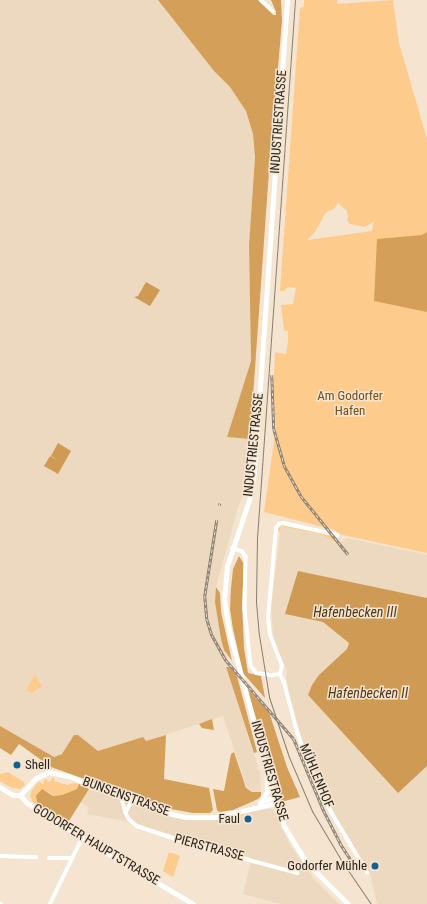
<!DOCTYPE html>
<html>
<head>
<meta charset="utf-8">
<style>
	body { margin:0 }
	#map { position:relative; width:427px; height:904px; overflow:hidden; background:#f4e4d0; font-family:"Roboto Condensed",sans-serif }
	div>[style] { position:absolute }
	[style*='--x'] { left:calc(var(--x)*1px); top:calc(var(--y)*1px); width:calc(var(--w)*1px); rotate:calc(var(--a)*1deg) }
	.built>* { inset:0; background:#edd9bf }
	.green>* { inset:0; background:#fdcc8c }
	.forest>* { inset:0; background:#d4a059 }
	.water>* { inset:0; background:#cf9b54 }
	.street>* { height:3.5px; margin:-1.75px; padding:0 1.75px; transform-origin:1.75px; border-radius:1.75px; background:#fff }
	.secondary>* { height:5px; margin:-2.5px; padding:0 2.5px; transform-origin:2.5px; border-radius:2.5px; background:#fff }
	.tram>* { height:1px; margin:-0.5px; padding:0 0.5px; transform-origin:0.5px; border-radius:0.5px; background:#887e70 }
	.rail>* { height:2.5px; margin-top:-1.25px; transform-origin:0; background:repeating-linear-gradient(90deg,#f4e4d0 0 3px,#887e70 0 6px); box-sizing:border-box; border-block:1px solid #887e70 }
	.dots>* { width:11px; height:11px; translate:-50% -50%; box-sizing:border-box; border:2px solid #f4e4d0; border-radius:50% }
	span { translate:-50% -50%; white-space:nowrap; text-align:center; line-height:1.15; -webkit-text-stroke:3px #f4e4d0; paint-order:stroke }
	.street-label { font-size:13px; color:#2a251d }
	.park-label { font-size:13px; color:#724f19 }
	.poi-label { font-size:13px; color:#2a251d }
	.left { translate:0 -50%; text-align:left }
	.right { translate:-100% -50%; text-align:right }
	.water-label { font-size:14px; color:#4d3718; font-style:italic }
</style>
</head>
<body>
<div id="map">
	<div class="built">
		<i style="clip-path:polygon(0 0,158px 0,214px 71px,230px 87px,246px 111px,253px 134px,255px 157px,249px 245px,251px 360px,227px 437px,250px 439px,243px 496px,239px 504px,216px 587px,218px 621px,229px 667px,226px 668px,258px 767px,257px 768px,260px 772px,261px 792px,252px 791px,247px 788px,223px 716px,61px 769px,0 732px)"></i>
		<i style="clip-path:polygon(281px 526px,323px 535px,338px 545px,347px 538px,427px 555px,427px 598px,364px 585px,285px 614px,323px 622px,348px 641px,349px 647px,312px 685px,308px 695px,384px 778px,398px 793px,427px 766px,427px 904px,377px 904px,370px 873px,336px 817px,307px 755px,291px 701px,286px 678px,287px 670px,275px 646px,273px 634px,271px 608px)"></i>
		<i style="clip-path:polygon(89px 789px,172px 817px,189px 819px,211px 820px,263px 809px,271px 809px,274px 811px,289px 843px,313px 878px,339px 904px,280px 904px,243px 894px,252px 858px,124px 821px,87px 814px,89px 808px,80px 802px)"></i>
	</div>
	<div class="green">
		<i style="clip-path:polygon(evenodd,304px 0,337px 0,337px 4px,393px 0,399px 43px,427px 139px,427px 553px,338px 534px,335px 530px,264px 512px,276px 427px,273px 395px,275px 352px,286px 354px,288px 341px,288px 331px,284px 330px,281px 305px,293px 304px,296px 288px,288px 287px,284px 291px,280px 291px,300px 8px,304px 7px,304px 0,338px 203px,347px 211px,348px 217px,347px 220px,350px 224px,365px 227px,374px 221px,372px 231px,307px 240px,315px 232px,325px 214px,328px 211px,334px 209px,338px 203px)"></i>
		<i style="clip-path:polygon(281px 525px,331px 535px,338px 544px,323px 535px,281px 526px,280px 533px,278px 529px)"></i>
		<i style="clip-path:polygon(35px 675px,42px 686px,32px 693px,26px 690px)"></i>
		<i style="clip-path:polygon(8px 772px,24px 782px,25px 785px,20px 789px,12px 788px,0 781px,0 774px)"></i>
		<i style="clip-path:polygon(52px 778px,55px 778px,54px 781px,67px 785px,74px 783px,79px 784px,77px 789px,62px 795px,53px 796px,48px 791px,36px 796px,38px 806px,33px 802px,30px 796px,32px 790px,38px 782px,43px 784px,44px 780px,47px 779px,48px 782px,51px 781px)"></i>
		<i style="clip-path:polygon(169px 852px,180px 856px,173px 877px,163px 871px)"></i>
	</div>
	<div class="forest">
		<i style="clip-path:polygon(158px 0,259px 0,270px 9px,273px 15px,276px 15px,276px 12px,271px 0,281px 0,282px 21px,269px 171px,250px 439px,227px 437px,251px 361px,249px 245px,255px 157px,253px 134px,246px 111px,230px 87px,214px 71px)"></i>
		<i style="clip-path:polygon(427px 232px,427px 312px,374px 301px,377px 239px,422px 235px)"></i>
		<i style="clip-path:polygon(239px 556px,244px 564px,242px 604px,244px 648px,248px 673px,261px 676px,265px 698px,243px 673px,233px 629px,230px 609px,231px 588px,233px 569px)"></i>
		<i style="clip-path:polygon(216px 587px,220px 593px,221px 612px,232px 661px,224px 650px,221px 639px,215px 602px)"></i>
		<i style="clip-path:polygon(226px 667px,230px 667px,237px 676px,257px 752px,254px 753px)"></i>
		<i style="clip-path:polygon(247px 688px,269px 712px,287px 767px,300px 797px,281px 802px)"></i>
		<i style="clip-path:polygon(212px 719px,214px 730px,202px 728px,199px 724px)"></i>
		<i style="clip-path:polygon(0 726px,54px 757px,62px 754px,74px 735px,78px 735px,98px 751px,143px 737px,146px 741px,166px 735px,164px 779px,209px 788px,213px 810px,210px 813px,193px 813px,165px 808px,51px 767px,19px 744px,11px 755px,0 748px)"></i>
		<i style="clip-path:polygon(234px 752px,246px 788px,252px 792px,261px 792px,261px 796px,258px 799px,233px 810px,219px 812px,217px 810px,213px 789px,224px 791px,231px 754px)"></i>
		<i style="clip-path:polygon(79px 784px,89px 789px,67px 824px,38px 806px,36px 796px,42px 789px,53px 796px,62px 795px,77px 789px)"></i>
	</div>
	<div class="water">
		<i style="clip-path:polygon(146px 282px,160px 290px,150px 306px,134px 297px,138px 296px)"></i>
		<i style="clip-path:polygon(58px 443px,71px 451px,58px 474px,44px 466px,50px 456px,58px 461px,51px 456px)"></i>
		<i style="clip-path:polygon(298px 571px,427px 598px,427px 766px,398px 793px,308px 695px,312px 685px,319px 675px,347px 649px,349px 643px,323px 622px,285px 614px)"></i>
	</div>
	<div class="street">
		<i style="--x:261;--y:0;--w:16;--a:43"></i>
		<i style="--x:232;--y:548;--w:10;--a:17"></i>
		<i style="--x:242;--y:551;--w:7;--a:56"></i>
		<i style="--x:246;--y:557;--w:52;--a:91.1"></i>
		<i style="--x:245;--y:609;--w:57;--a:84"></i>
		<i style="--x:251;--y:666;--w:9;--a:49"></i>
		<i style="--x:257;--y:673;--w:15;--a:8"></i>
		<i style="--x:272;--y:675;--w:8;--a:-7"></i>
		<i style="--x:280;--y:674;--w:8;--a:60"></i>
		<i style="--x:284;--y:681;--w:55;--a:75.2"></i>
		<i style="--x:298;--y:734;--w:43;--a:69.4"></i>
		<i style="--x:313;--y:774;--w:43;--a:64"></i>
		<i style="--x:332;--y:813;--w:69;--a:59.3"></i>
		<i style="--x:280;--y:674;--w:8;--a:-76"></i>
		<i style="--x:282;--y:666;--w:34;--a:-111"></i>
		<i style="--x:270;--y:634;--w:16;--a:-97"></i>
		<i style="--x:268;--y:618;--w:90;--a:-84.9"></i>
		<i style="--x:276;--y:528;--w:5;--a:-53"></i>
		<i style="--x:279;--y:524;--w:4;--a:-14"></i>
		<i style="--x:283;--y:523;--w:56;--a:12.3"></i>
		<i style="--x:124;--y:797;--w:5;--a:101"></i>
		<i style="--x:123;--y:802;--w:11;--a:75"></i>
		<i style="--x:126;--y:813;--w:7;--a:63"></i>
		<i style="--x:129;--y:819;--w:11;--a:41"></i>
		<i style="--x:137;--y:826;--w:66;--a:18.4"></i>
		<i style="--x:200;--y:847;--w:101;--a:14.9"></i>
		<i style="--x:126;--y:812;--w:13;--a:-63"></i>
		<i style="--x:0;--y:856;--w:36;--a:2"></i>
		<i style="--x:49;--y:858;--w:23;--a:0"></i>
		<i style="--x:0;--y:904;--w:1;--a:0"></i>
		<i style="--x:50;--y:904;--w:73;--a:-64.1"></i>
	</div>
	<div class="secondary">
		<i style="--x:287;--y:0;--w:474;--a:94"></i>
		<i style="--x:254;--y:473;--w:27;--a:100"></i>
		<i style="--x:249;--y:500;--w:70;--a:108.4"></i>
		<i style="--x:227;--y:566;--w:33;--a:95"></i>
		<i style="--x:224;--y:599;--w:32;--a:81"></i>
		<i style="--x:229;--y:631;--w:172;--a:74.8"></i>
		<i style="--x:274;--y:797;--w:31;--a:71"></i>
		<i style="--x:284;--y:826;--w:42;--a:58.6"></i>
		<i style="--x:306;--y:862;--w:59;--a:45"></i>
		<i style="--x:0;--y:787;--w:15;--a:32"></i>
		<i style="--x:13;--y:795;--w:7;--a:0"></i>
		<i style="--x:20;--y:795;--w:11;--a:49"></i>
		<i style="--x:27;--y:803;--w:65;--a:32.5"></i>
		<i style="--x:82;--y:838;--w:129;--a:30.7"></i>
		<i style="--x:20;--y:795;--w:23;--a:-47"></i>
		<i style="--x:36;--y:778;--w:14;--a:-25"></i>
		<i style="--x:49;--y:772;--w:19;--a:12"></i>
		<i style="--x:68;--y:776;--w:111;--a:20.1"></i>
		<i style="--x:172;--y:814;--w:13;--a:13"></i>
		<i style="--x:185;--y:817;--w:31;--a:0"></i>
		<i style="--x:216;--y:817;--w:62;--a:-13.1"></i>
		<i style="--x:260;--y:802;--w:15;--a:-20"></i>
		<i style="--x:260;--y:803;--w:13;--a:-58"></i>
		<i style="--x:267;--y:792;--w:14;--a:-90"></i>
	</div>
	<div class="tram">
		<i style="--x:295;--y:0;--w:539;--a:94.04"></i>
		<i style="--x:257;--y:538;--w:64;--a:90.9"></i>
		<i style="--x:256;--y:602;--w:33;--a:85"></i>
		<i style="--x:259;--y:635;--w:63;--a:80.8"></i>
		<i style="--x:269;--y:697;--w:63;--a:71.6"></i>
		<i style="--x:289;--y:757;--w:59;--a:66.9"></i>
		<i style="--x:312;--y:811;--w:61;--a:59.2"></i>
		<i style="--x:343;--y:863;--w:50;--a:55.7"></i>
	</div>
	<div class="rail">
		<i style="--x:272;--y:375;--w:54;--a:87.9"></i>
		<i style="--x:274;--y:429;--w:37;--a:74"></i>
		<i style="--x:284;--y:465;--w:35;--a:61"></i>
		<i style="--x:301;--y:496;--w:75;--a:51"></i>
		<i style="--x:219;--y:505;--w:2;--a:-63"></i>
		<i style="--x:217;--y:520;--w:77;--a:99"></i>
		<i style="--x:205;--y:596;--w:23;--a:85"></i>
		<i style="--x:207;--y:619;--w:17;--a:73"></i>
		<i style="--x:212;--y:635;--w:29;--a:61"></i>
		<i style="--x:226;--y:660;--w:104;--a:49.3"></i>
		<i style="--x:294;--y:739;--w:78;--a:67.4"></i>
		<i style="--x:324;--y:811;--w:36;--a:63"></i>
		<i style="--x:340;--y:843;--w:24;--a:57"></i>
	</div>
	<div class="dots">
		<i style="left:17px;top:765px;background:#116194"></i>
		<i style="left:248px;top:819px;background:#116194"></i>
		<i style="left:375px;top:866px;background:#116194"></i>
	</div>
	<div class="street-label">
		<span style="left:279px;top:122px;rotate:-86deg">INDUSTRIESTRASSE</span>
		<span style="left:254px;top:445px;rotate:-84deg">INDUSTRIESTRASSE</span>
		<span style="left:269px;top:771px;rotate:74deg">INDUSTRIESTRASSE</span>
		<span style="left:316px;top:776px;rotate:67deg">MÜHLENHOF</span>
		<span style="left:126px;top:797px;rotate:20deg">BUNSENSTRASSE</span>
		<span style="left:96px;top:845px;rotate:31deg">GODORFER HAUPTSTRASSE</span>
		<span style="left:209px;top:848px;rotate:15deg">PIERSTRASSE</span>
	</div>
	<div class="park-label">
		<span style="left:350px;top:404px">Am Godorfer<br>Hafen</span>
	</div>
	<div class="poi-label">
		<span class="left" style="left:25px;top:765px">Shell</span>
		<span class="right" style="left:240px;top:819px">Faul</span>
		<span class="right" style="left:367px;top:866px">Godorfer Mühle</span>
	</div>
	<div class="water-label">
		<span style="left:355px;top:612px">Hafenbecken III</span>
		<span style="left:368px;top:693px">Hafenbecken II</span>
	</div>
</div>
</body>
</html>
